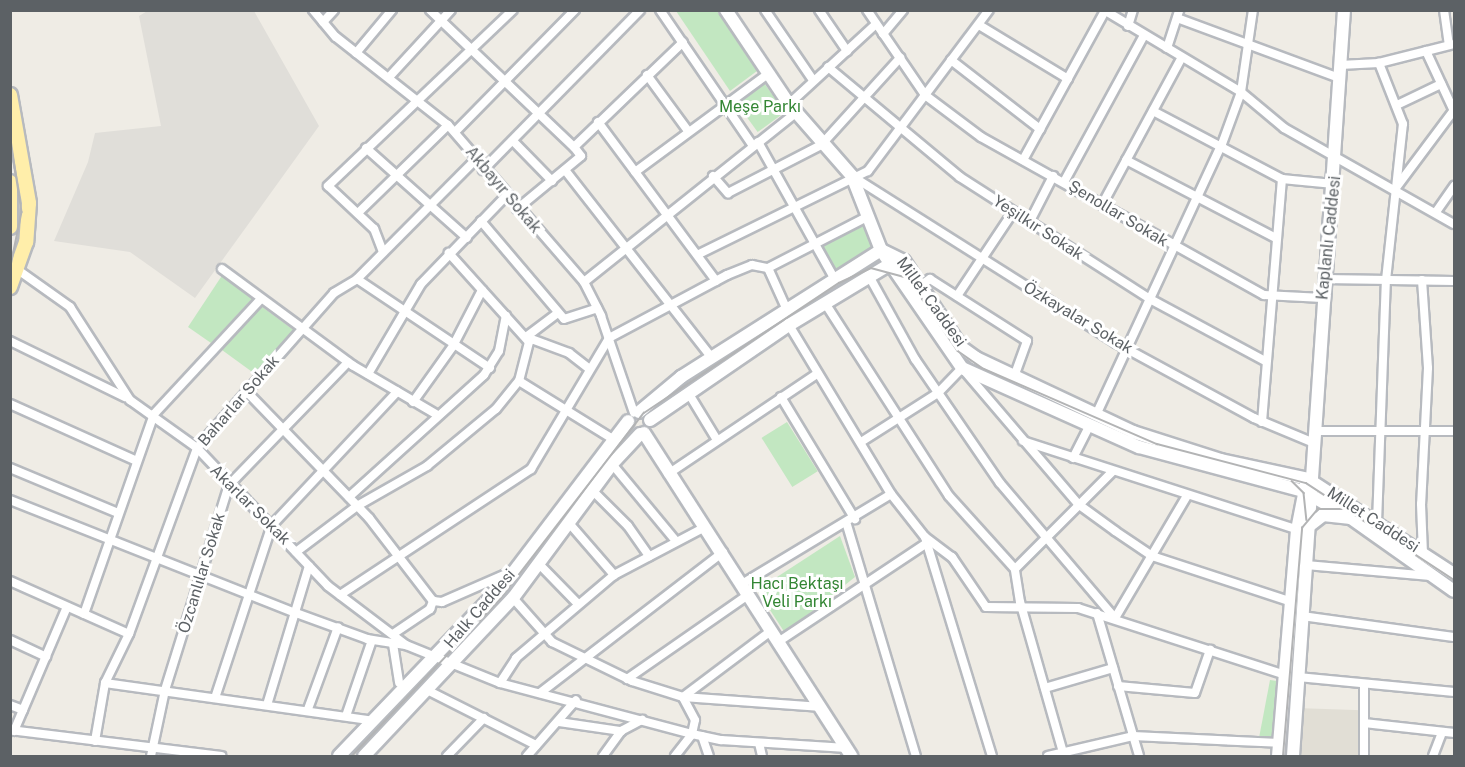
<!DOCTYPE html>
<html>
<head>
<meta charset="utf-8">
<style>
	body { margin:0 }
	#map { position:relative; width:1465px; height:767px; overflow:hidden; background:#efece5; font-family:"Public Sans",sans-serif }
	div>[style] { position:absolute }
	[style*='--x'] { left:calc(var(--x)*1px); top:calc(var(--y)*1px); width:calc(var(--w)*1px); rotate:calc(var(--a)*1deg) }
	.industrial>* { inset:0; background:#e0ded9 }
	.education>* { inset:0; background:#e1ded5; transform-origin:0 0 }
	.green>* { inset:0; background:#c2e7c1; transform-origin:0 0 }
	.roads { filter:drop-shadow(2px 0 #b7babf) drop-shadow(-2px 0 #b7babf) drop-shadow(0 2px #b7babf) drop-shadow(0 -2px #b7babf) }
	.minor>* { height:8px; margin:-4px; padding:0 4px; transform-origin:4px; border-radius:4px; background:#fff }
	.secondary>* { height:12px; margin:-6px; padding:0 6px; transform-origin:6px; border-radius:6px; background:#fff }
	.primary>* { height:14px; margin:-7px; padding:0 7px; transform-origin:7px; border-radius:7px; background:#fea }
	.tram>* { height:1.5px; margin:-0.75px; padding:0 0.75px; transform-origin:0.75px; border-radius:0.75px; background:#b3b4b5 }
	span { translate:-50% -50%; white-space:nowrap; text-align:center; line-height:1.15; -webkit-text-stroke:6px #fff; paint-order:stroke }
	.park-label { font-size:16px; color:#338634 }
	.street-label { font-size:16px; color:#5c6165 }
	.frame { position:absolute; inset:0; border:12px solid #5c6165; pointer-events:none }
</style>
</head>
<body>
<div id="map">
	<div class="industrial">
		<i style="clip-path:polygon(149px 10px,254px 11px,319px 126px,195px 298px,130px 252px,54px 241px,88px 162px,95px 133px,161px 126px,139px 16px)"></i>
	</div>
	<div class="education">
		<i style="left:1296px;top:708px;width:66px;height:48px;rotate:2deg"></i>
	</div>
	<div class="green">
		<i style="clip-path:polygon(676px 11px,717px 11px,757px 71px,730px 91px)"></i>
		<i style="left:764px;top:83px;width:36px;height:34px;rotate:54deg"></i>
		<i style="clip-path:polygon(867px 217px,881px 250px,835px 280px,818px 246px)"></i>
		<i style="clip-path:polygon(223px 274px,253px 298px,211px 343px,188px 327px)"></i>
		<i style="clip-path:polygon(261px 306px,299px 334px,259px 377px,222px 350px)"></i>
		<i style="left:787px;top:422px;width:58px;height:30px;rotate:58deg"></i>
		<i style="clip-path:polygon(840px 536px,855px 577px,785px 633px,757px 590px)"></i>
		<i style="clip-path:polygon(1270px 680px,1277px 681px,1272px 741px,1259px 738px)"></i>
	</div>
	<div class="roads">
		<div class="minor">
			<i style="--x:313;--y:10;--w:35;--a:50"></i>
			<i style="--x:336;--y:37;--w:142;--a:38.2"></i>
			<i style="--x:448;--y:125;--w:208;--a:49.1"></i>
			<i style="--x:584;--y:282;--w:38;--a:63"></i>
			<i style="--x:601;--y:316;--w:102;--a:71.2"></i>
			<i style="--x:430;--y:10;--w:199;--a:43.6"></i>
			<i style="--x:660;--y:10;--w:165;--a:55.6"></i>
			<i style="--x:765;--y:10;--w:85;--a:55.6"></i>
			<i style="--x:819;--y:10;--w:50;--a:55.7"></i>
			<i style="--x:867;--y:10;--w:103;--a:55.7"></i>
			<i style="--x:925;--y:95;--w:70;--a:36.9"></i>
			<i style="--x:981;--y:137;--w:324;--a:29.2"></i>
			<i style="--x:1264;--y:295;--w:59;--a:2.9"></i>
			<i style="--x:1104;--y:10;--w:160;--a:30.9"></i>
			<i style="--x:1241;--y:92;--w:56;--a:39.9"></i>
			<i style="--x:1284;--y:128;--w:195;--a:29.5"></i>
			<i style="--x:1444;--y:10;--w:35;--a:82"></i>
			<i style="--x:1177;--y:18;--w:173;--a:20.3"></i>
			<i style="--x:323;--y:22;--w:16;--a:-47"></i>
			<i style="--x:979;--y:25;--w:104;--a:31.2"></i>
			<i style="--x:1128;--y:26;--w:17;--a:-73"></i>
			<i style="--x:883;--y:34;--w:31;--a:-50"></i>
			<i style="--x:1167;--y:48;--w:40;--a:-72"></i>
			<i style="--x:1426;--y:51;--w:66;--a:65"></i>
			<i style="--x:356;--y:53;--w:56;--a:-50.1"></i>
			<i style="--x:951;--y:60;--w:113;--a:37.8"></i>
			<i style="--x:1340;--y:65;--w:39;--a:-3"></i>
			<i style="--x:1379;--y:63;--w:77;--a:-14.2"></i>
			<i style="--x:828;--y:67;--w:172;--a:39.8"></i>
			<i style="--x:960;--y:177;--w:226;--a:32.7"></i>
			<i style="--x:1150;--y:299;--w:131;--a:28.3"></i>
			<i style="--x:391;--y:75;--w:88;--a:-47.3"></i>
			<i style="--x:647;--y:75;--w:69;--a:53.8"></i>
			<i style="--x:789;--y:104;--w:118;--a:-42.6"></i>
			<i style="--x:1397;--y:105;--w:49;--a:-25.5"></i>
			<i style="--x:1153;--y:111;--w:146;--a:27.8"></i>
			<i style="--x:1282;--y:179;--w:52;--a:5.5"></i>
			<i style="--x:598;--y:122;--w:198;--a:53.4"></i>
			<i style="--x:455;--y:132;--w:171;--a:-45.5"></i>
			<i style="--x:513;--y:141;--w:56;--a:45.7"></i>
			<i style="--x:758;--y:142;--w:158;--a:60.8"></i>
			<i style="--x:366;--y:148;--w:135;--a:41.7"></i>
			<i style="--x:1023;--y:160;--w:170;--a:-61.2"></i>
			<i style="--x:1126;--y:160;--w:167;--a:27.5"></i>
			<i style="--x:483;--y:170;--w:224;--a:-45.5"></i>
			<i style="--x:565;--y:170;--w:239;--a:52"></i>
			<i style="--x:635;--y:172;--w:165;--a:-36.4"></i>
			<i style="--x:713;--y:176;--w:23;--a:49"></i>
			<i style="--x:728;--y:193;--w:105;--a:-27.3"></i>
			<i style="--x:821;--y:145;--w:118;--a:-47.8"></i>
			<i style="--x:852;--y:176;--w:312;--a:32.3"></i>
			<i style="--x:1116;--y:343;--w:157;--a:28.5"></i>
			<i style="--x:1254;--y:418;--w:65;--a:22.6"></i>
			<i style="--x:1064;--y:182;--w:167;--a:-61.4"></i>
			<i style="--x:1395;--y:189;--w:99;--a:-53.2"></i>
			<i style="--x:1102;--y:205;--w:168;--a:-61.6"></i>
			<i style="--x:517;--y:209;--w:83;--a:-39.6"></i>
			<i style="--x:581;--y:156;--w:11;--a:-128"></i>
			<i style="--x:574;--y:147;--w:151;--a:-43.9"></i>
			<i style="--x:360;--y:211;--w:123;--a:-44.3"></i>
			<i style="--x:1436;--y:212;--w:32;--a:-55"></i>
			<i style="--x:481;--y:221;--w:128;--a:49.7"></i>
			<i style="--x:564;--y:319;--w:35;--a:-18"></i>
			<i style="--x:1029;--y:223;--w:53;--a:-62.9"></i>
			<i style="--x:383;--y:252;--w:25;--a:-111"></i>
			<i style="--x:374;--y:229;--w:63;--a:-136.9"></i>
			<i style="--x:328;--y:186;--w:255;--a:-43.6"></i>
			<i style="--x:699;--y:254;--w:188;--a:-26.2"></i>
			<i style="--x:868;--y:171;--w:201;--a:-53.1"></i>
			<i style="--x:768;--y:268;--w:111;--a:-27.3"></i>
			<i style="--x:768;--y:268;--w:46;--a:65.7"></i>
			<i style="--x:222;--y:269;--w:162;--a:36.4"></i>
			<i style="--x:352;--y:365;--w:97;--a:30.3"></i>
			<i style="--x:18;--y:270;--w:64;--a:35.4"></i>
			<i style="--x:70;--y:307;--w:111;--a:57.2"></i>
			<i style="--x:130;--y:400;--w:82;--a:35.6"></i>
			<i style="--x:197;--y:448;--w:190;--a:46.5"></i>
			<i style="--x:328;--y:586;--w:98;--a:37.1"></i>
			<i style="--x:406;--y:645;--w:101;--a:22"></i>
			<i style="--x:500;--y:683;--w:199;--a:14.9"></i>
			<i style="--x:692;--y:734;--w:14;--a:-78"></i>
			<i style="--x:695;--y:720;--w:26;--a:-118"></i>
			<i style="--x:683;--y:697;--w:110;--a:-36.9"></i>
			<i style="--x:869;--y:276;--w:95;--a:61"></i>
			<i style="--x:915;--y:359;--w:150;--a:55.6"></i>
			<i style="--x:1000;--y:483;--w:177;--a:49.6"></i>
			<i style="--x:357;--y:279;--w:160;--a:33.8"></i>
			<i style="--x:1324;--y:279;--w:130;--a:0.9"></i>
			<i style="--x:1422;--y:280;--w:88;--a:86.1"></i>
			<i style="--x:1428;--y:368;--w:136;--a:92.9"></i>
			<i style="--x:1421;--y:504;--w:49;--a:87.7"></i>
			<i style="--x:584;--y:282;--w:271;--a:-38.6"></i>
			<i style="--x:921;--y:285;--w:11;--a:-34"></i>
			<i style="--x:930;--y:279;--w:115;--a:32.6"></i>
			<i style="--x:1027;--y:341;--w:37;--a:110"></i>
			<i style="--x:957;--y:296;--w:101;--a:-56.3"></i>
			<i style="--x:825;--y:303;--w:229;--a:57.3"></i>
			<i style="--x:949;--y:496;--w:98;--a:47.9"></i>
			<i style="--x:789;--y:325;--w:197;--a:58.9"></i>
			<i style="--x:891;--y:494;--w:55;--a:51.7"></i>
			<i style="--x:925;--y:537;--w:34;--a:37"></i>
			<i style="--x:952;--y:557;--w:60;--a:55.8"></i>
			<i style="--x:986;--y:607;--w:92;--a:0.6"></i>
			<i style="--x:1078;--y:608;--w:218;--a:17.9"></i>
			<i style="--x:526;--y:337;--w:46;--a:20.4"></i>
			<i style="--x:569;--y:353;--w:24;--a:38"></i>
			<i style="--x:526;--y:337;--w:40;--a:-37"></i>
			<i style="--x:10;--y:341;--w:128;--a:26"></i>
			<i style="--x:368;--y:374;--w:104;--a:-59.5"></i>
			<i style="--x:421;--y:284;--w:122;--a:-46"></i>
			<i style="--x:519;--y:381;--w:110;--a:31.7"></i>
			<i style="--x:246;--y:391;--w:177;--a:45.9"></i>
			<i style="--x:369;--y:518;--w:105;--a:52.4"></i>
			<i style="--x:433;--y:601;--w:9;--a:6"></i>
			<i style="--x:442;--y:602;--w:77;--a:-23.6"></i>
			<i style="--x:689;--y:394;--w:54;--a:58.7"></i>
			<i style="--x:781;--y:397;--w:143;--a:58.8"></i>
			<i style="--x:413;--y:402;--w:69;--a:-54.5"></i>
			<i style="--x:453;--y:346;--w:63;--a:-62.6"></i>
			<i style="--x:10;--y:404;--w:139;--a:24.2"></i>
			<i style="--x:1096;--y:415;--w:299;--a:-65.1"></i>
			<i style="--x:1222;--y:144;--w:55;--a:-69.9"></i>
			<i style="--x:1241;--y:92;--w:83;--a:-81.7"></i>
			<i style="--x:1262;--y:422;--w:244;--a:-85.3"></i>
			<i style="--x:1314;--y:431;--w:140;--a:0"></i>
			<i style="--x:1023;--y:441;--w:293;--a:17.9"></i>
			<i style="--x:861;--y:442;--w:91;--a:-32.5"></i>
			<i style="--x:938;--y:393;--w:35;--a:-46"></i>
			<i style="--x:962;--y:368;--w:179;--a:49.5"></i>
			<i style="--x:1078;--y:504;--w:46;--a:36.1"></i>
			<i style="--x:1115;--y:531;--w:45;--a:34"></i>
			<i style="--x:1152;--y:556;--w:147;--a:18.2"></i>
			<i style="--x:1073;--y:458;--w:37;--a:-63"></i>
			<i style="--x:612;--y:464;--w:100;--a:50.3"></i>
			<i style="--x:10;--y:468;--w:117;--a:22.6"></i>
			<i style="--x:668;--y:474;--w:179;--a:-33.9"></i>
			<i style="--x:593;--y:491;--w:49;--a:45"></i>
			<i style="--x:628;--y:526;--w:37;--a:55"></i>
			<i style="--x:349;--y:497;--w:182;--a:-42.1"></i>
			<i style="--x:484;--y:375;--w:28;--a:-58"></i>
			<i style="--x:499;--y:351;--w:36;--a:-79"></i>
			<i style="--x:10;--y:500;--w:308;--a:21.6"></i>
			<i style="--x:296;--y:613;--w:76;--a:20.1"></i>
			<i style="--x:367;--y:639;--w:39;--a:9"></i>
			<i style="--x:569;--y:523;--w:69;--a:49.1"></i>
			<i style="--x:1377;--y:523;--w:243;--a:-87.9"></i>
			<i style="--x:1386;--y:280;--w:157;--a:-83.8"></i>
			<i style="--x:1403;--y:124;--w:66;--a:-111.5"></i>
			<i style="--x:847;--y:525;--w:241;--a:73.4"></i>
			<i style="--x:925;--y:537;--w:229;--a:73"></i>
			<i style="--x:296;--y:552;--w:76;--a:-37"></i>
			<i style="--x:357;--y:506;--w:81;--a:-29.7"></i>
			<i style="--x:427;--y:466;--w:89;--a:-39.6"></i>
			<i style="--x:496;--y:409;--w:36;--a:-51"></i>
			<i style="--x:519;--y:381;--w:40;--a:-75.6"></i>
			<i style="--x:529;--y:342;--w:120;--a:-132"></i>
			<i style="--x:540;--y:565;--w:54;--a:45.7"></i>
			<i style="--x:1306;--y:565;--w:125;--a:5"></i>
			<i style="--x:10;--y:581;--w:130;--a:24"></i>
			<i style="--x:742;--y:584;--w:174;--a:-31.1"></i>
			<i style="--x:340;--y:595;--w:229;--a:-33.4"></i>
			<i style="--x:531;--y:469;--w:152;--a:-59.2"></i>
			<i style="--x:609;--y:338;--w:134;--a:-28.1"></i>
			<i style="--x:727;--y:275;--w:27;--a:-22"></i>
			<i style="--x:752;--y:265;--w:16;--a:11"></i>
			<i style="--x:513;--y:598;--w:59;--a:48.4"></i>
			<i style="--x:552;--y:642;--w:89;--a:26"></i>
			<i style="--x:632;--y:681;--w:53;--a:17.4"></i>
			<i style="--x:683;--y:697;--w:139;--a:4.1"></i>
			<i style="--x:1097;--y:613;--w:149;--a:73.6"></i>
			<i style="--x:84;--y:614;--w:212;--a:-70.7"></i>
			<i style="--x:154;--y:414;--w:157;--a:-47.1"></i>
			<i style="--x:1302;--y:616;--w:153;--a:7.9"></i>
			<i style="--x:1115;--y:618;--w:142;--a:-59.5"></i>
			<i style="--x:393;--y:634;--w:45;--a:-34"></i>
			<i style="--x:430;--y:609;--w:9;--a:-69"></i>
			<i style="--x:10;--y:640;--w:40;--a:25"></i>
			<i style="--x:778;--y:642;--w:179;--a:-33.6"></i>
			<i style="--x:393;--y:644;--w:39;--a:81"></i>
			<i style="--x:1298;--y:677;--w:157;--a:5.5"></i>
			<i style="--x:627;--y:679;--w:147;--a:-34.8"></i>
			<i style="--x:105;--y:683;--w:272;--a:8"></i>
			<i style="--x:500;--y:683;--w:30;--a:-57"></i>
			<i style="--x:516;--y:658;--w:128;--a:-40.3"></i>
			<i style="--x:614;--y:575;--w:103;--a:-27.8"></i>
			<i style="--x:1364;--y:684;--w:72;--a:90"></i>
			<i style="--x:1118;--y:686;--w:77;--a:5.2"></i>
			<i style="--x:1195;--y:693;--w:46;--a:-70.8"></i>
			<i style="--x:1045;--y:688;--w:71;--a:-16.4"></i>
			<i style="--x:429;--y:691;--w:120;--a:26.8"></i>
			<i style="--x:540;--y:693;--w:231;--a:-37.6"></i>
			<i style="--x:215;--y:698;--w:182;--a:-71.8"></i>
			<i style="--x:272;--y:525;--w:183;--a:-46.8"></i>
			<i style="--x:10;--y:705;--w:14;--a:21"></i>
			<i style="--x:267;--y:705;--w:145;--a:-73.2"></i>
			<i style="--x:308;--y:709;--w:87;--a:-69.9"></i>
			<i style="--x:346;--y:716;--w:80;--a:-71.1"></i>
			<i style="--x:559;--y:722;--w:63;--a:8.3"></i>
			<i style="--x:1364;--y:723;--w:91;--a:6.3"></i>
			<i style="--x:10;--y:730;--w:213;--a:7"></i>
			<i style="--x:14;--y:731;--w:135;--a:-66.9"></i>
			<i style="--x:702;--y:736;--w:21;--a:71"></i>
			<i style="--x:95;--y:741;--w:59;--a:-80.2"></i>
			<i style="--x:105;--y:683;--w:55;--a:-63.9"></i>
			<i style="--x:129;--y:634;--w:198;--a:-69.9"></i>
			<i style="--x:197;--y:448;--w:207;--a:-48.5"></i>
			<i style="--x:334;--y:293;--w:27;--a:-31"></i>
			<i style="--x:357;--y:279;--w:168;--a:-45.2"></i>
			<i style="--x:759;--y:743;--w:13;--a:77"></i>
			<i style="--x:151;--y:756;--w:67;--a:-78"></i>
			<i style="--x:165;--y:690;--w:215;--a:-72.7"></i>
			<i style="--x:229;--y:485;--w:171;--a:-45.9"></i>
			<i style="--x:447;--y:756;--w:53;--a:-45.8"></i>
			<i style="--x:527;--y:756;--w:74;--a:-48.8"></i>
			<i style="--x:603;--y:756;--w:31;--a:-54"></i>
			<i style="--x:621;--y:731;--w:24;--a:-28"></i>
			<i style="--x:675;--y:756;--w:28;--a:-52"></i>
			<i style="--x:692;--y:734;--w:30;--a:12"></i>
			<i style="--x:721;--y:740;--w:126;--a:3.6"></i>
			<i style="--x:1048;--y:756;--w:87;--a:-13.2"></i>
			<i style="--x:1133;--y:736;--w:146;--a:2.7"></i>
			<i style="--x:1064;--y:756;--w:160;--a:-105.9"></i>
			<i style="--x:1020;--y:602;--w:33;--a:-99"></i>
			<i style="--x:1015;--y:569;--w:137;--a:-45"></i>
			<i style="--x:1433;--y:756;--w:25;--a:-69"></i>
		</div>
		<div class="secondary">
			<i style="--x:726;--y:10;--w:113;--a:56.2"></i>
			<i style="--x:789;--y:104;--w:96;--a:48.8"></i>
			<i style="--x:852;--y:176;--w:79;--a:68.6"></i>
			<i style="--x:881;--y:250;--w:143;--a:55.5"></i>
			<i style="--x:962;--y:368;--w:194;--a:24.1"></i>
			<i style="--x:1139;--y:447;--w:170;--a:15"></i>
			<i style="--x:1303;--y:491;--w:55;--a:29.4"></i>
			<i style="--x:881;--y:250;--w:25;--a:26"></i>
			<i style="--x:904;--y:261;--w:103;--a:56.5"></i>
			<i style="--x:961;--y:347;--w:19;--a:36"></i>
			<i style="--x:976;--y:358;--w:174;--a:25.2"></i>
			<i style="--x:1133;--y:432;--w:92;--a:17.7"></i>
			<i style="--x:1221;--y:460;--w:89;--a:12.3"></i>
			<i style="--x:1308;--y:479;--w:174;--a:33.1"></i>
			<i style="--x:639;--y:412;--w:55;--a:-39.8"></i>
			<i style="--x:681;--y:377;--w:237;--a:-32.4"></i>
			<i style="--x:650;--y:420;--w:168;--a:-34.4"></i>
			<i style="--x:789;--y:325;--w:118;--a:-31.1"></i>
			<i style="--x:644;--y:433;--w:384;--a:57.3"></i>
			<i style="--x:1309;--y:526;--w:18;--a:-38"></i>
			<i style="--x:1323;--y:515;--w:28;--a:6"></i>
			<i style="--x:1351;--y:518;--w:126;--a:35.3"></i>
			<i style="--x:339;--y:756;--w:241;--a:-46.2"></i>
			<i style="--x:506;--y:582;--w:202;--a:-52.8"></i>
			<i style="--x:364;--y:756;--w:217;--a:-46.7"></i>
			<i style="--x:513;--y:598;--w:167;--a:-53.5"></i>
			<i style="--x:612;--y:464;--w:41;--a:-47"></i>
			<i style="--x:1278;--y:756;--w:227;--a:-85.2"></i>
			<i style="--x:1297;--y:530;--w:47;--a:-78.9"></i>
			<i style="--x:1293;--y:756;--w:748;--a:-86.09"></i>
		</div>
		<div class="primary">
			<i style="--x:10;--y:95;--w:110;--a:80"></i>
			<i style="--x:29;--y:203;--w:39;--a:94"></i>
			<i style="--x:26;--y:242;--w:48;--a:109.6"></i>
			<i style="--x:10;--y:182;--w:45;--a:90"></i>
		</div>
	</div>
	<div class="tram">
		<i style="--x:10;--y:133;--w:80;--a:81.4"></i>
		<i style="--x:22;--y:212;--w:60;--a:101.5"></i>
		<i style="--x:1292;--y:481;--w:17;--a:45"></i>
		<i style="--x:1304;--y:493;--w:27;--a:84"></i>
		<i style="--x:352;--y:756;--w:216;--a:-46.7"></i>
		<i style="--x:500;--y:599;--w:235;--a:-52.3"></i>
		<i style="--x:644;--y:413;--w:234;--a:-33.7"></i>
		<i style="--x:839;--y:283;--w:35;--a:-25"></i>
		<i style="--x:871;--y:268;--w:38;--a:15"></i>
		<i style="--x:908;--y:278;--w:88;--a:55.6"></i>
		<i style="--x:958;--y:351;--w:29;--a:35"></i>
		<i style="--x:982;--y:368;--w:191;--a:23.5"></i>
		<i style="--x:1157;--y:444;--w:154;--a:14.7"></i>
		<i style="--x:1306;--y:483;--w:177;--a:33.2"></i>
		<i style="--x:1283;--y:756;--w:229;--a:-85.2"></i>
		<i style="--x:1302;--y:528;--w:25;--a:-50"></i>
		<i style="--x:1318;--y:509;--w:28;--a:0"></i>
	</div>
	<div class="park-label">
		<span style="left:760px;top:107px">Meşe Parkı</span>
		<span style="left:797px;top:593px">Hacı Bektaşı<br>Veli Parkı</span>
	</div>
	<div class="street-label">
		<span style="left:503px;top:190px;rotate:50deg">Akbayır Sokak</span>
		<span style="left:1118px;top:214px;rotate:31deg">Şenollar Sokak</span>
		<span style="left:1038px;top:228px;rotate:33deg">Yeşilkır Sokak</span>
		<span style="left:1329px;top:238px;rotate:-84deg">Kaplanlı Caddesi</span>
		<span style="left:931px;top:302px;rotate:54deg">Millet Caddesi</span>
		<span style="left:1078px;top:318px;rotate:31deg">Özkayalar Sokak</span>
		<span style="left:239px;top:401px;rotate:-49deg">Baharlar Sokak</span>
		<span style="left:250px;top:505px;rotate:45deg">Akarlar Sokak</span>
		<span style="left:1373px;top:520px;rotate:33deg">Millet Caddesi</span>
		<span style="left:202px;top:573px;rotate:-73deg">Özcanlılar Sokak</span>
		<span style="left:480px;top:609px;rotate:-49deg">Halk Caddesi</span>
	</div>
	<div class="frame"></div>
</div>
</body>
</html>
